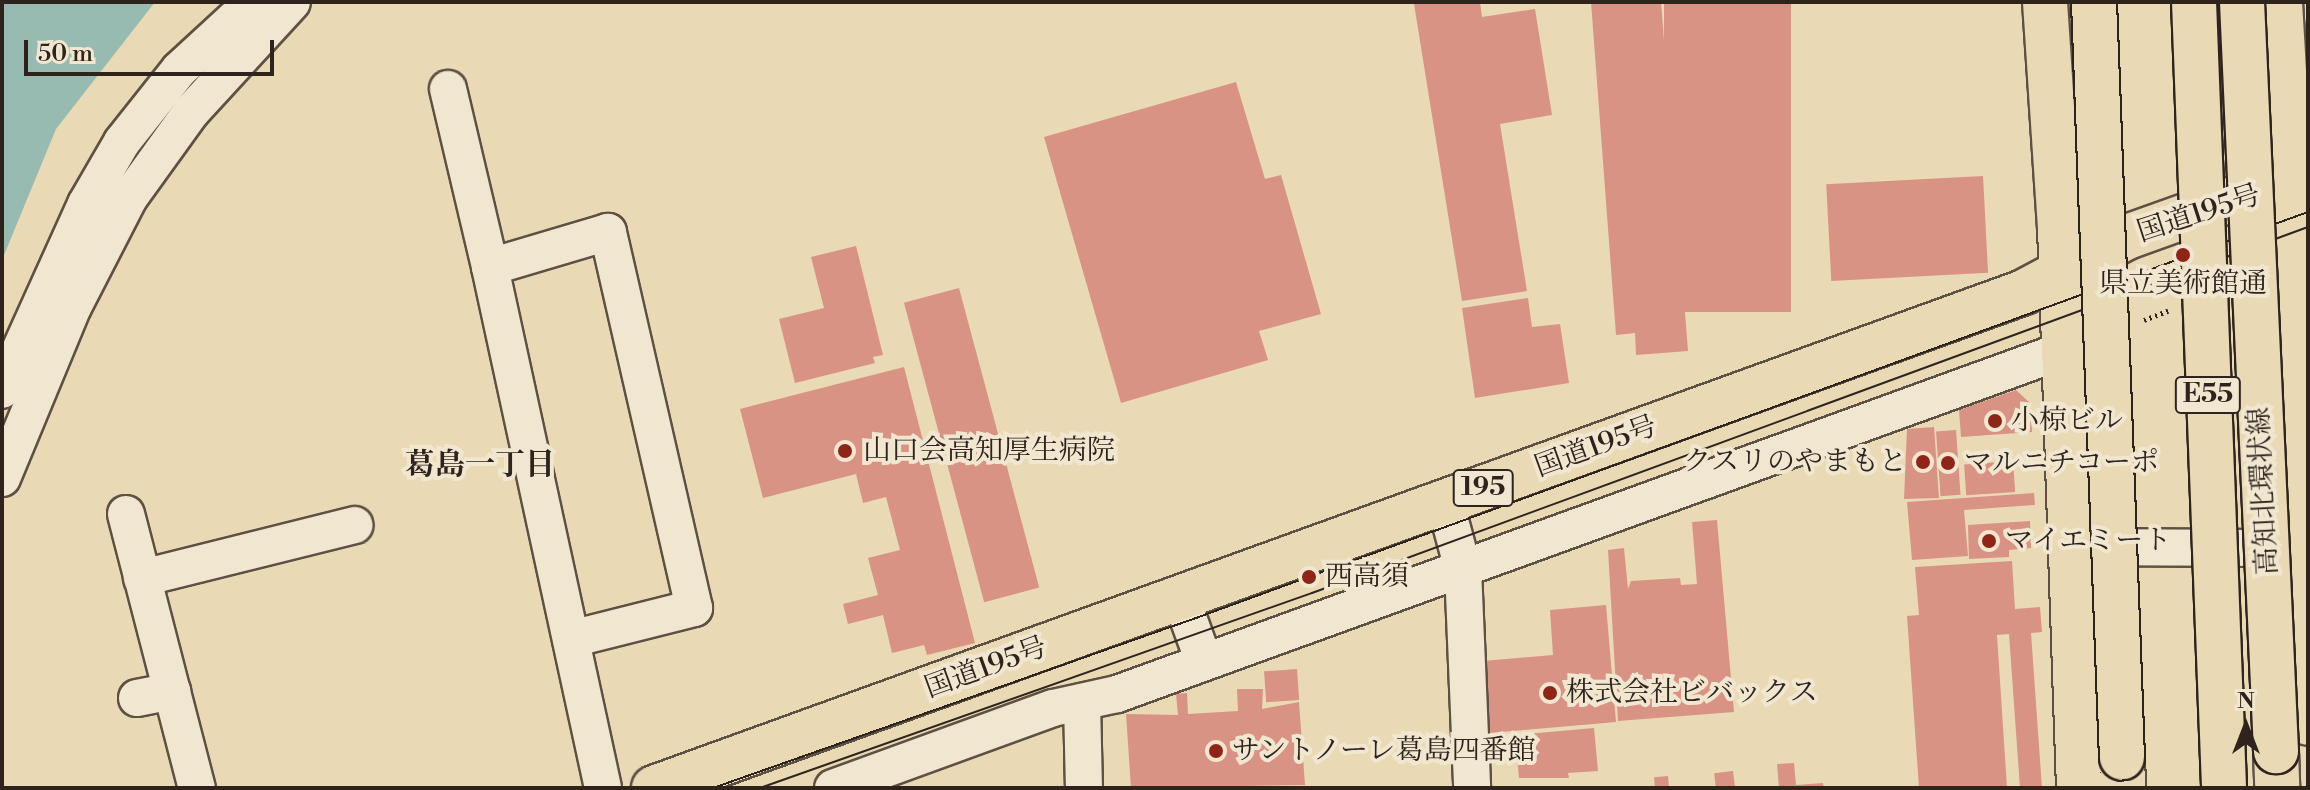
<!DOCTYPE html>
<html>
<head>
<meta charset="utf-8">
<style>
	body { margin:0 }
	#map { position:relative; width:2310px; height:790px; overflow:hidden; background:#e9d9b5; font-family:"Libre Bodoni","Noto Serif JP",serif }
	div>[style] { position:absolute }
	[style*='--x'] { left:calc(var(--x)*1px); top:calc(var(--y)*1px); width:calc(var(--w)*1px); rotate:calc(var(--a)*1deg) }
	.water>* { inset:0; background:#97bab1 }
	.building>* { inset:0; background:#d99384; transform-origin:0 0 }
	.path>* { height:5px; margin-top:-2.5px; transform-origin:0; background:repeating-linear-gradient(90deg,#2e241d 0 2px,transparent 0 6px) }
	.roads { filter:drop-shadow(2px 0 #5d5143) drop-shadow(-2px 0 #5d5143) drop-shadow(0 2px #5d5143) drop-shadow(0 -2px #5d5143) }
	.minor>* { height:36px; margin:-18px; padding:0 18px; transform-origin:18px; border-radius:18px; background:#f1e6cf }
	.primary>* { height:44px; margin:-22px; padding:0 22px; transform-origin:22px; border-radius:22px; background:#e9d9b5 }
	.trunk>* { height:44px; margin:-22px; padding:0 22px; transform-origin:22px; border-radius:22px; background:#e9d9b5 }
	.tram>* { height:2px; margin:-1px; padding:0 1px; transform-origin:1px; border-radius:1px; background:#2e241d }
	.bridges { filter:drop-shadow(2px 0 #2e241d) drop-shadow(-2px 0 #2e241d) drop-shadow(0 2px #2e241d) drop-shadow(0 -2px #2e241d) }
	.primary-bridge>* { height:44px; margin:-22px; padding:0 22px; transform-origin:22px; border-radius:22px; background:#e9d9b5 }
	.motorway-bridge>* { height:44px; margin:-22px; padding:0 22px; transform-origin:22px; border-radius:22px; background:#e9d9b5 }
	.dots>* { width:22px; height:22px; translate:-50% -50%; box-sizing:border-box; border:4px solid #f1e6cf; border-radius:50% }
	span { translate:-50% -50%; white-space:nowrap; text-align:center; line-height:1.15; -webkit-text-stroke:8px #f1e6cf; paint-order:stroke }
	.shield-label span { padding:2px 6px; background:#f1e6cf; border:2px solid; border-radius:6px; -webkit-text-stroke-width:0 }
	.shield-label { font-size:26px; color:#2e241d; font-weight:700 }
	.street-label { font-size:28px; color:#2e241d }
	.poi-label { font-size:28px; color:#2e241d }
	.left { translate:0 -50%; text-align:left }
	.right { translate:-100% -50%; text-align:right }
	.neighbourhood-label { font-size:30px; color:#2e241d; font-weight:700 }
	.frame { position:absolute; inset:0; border:4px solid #2e241d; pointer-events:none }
	.north { position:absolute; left:2206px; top:686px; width:80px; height:80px; -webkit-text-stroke:6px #f1e6cf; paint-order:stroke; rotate:0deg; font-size:22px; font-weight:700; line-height:32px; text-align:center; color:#2e241d }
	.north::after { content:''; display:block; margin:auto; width:28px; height:36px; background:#2e241d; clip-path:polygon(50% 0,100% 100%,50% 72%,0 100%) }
	.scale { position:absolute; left:24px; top:40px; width:250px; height:36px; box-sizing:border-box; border:4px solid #2e241d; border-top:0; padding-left:10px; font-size:24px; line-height:28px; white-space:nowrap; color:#2e241d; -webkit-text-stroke:6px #f1e6cf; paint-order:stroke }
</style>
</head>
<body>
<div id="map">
	<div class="water">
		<i style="clip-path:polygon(2px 2px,155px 2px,56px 129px,2px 260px)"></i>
	</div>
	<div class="building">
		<i style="clip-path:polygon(1480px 2px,1482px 17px,1535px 9px,1552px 115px,1500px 124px,1527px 291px,1462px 301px,1414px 4px)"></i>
		<i style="clip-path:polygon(1591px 2px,1661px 2px,1688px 351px,1636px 355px,1635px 333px,1616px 335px)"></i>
		<i style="left:1664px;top:2px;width:127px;height:310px"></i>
		<i style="clip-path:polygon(1236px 82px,1265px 179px,1281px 175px,1321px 314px,1259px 331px,1268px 360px,1121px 403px,1044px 137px)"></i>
		<i style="left:1983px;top:176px;width:97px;height:157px;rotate:87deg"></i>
		<i style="clip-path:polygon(856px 246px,883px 355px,873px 357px,875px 363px,795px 383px,779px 319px,824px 308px,811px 257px)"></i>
		<i style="left:959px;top:288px;width:310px;height:57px;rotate:75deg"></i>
		<i style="clip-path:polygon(1528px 298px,1532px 327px,1560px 324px,1569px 383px,1475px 398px,1462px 308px)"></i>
		<i style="clip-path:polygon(904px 367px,975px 643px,927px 655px,924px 645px,892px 653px,883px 615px,848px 624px,843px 604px,878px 595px,868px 558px,900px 550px,886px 497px,863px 503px,856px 474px,763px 498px,740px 409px)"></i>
		<i style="clip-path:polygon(2016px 390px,2030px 403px,2032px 432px,1961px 437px,1959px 410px)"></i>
		<i style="clip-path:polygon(1934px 427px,1939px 498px,1904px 499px,1907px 429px)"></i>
		<i style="left:1956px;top:430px;width:65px;height:20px;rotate:86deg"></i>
		<i style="left:2013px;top:461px;width:31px;height:49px;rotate:86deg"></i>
		<i style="clip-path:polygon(2034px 493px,2035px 505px,1964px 510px,1968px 556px,1912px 560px,1907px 502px)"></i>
		<i style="clip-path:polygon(1717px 520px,1734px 712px,1618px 721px,1608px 550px,1624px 548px,1628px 589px,1631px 581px,1680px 578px,1681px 585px,1697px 584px,1692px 522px)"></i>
		<i style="clip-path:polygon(2030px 521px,2031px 548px,2009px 550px,2009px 557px,1969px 559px,1968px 525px)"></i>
		<i style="clip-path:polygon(2012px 561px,2015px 609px,2040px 607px,2042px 632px,2031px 633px,2042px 788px,2020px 788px,2009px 634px,1997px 635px,2007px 788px,1919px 788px,1907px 616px,1919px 615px,1915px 567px)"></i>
		<i style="clip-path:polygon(1606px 605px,1616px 722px,1490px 733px,1483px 661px,1553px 655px,1550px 610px)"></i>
		<i style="left:1297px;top:669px;width:31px;height:33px;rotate:86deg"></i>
		<i style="clip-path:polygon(1237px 689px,1263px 689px,1262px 709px,1299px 702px,1305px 785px,1131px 788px,1126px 714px,1178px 715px,1176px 694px,1187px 693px,1188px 714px,1238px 711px)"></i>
		<i style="clip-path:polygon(1594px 728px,1598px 771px,1568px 773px,1569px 778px,1519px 778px,1515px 735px)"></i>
		<i style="clip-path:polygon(1794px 763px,1796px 785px,1823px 783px,1824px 788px,1779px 788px,1777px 764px)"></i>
		<i style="left:1733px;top:771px;width:17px;height:19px;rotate:83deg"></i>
		<i style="left:1668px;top:776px;width:12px;height:14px;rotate:85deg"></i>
	</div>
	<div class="path">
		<i style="--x:2144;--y:320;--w:26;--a:-21"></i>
	</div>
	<div class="roads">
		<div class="minor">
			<i style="--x:448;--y:89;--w:183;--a:76.7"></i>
			<i style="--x:2;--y:390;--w:204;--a:-65.7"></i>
			<i style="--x:86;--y:204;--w:72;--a:-59.9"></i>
			<i style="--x:122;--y:142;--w:92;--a:-51.6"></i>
			<i style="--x:179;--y:70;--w:100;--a:-42.6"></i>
			<i style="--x:2;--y:478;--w:185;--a:-67.5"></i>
			<i style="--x:73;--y:307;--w:123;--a:-62.8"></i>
			<i style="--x:129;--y:198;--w:106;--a:-54.2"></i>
			<i style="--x:191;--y:112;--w:149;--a:-47.4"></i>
			<i style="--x:1445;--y:502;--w:69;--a:75"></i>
			<i style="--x:1463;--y:569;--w:219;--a:87.6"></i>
			<i style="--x:126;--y:514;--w:283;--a:75.5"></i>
			<i style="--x:2089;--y:547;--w:205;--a:0.3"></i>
			<i style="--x:142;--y:578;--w:219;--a:-14"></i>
			<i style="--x:1181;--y:598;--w:68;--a:70.2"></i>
			<i style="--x:571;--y:639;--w:127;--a:-14.1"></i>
			<i style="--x:694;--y:608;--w:386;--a:-102.9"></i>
			<i style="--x:608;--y:232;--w:123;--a:163.5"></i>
			<i style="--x:490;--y:267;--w:533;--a:77.76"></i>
			<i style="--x:137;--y:698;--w:36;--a:-11"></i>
			<i style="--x:1082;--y:702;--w:86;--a:88.7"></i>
			<i style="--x:833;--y:788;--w:234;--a:-20"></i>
			<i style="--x:1053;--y:708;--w:66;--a:-12.3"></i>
			<i style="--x:1117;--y:694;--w:1008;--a:-19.96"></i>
		</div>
		<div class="primary">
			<i style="--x:2045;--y:2;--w:225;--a:86.2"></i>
			<i style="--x:2060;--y:227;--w:561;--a:88.06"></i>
			<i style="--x:2280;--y:2;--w:262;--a:86.7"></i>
			<i style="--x:2295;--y:264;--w:459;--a:88.4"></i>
			<i style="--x:2276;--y:751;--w:37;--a:88"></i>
			<i style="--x:2122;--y:757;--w:31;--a:88"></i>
		</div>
		<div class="trunk">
			<i style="--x:654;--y:788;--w:1457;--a:-19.9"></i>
			<i style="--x:2024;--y:292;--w:117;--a:-28.1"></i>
			<i style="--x:2127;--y:237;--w:113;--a:-19.7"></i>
			<i style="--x:2233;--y:199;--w:76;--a:-11.3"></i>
		</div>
	</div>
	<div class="tram">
		<i style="--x:713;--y:788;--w:512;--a:-19.39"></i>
		<i style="--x:1196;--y:618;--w:1184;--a:-20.06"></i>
		<i style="--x:760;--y:788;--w:585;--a:-19.46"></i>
		<i style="--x:1312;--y:593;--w:1061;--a:-20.18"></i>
	</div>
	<div class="bridges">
		<div class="primary-bridge">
			<i style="--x:2094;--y:2;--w:756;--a:87.88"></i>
			<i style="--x:2242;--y:2;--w:750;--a:87.4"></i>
		</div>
		<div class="motorway-bridge">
			<i style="--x:2194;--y:2;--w:787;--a:87.81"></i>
		</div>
	</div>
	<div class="dots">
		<i style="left:2183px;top:255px;background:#8f2418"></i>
		<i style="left:1995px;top:421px;background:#8f2418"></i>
		<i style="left:845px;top:451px;background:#8f2418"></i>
		<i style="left:1923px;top:462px;background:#8f2418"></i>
		<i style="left:1948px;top:463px;background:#8f2418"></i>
		<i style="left:1989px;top:541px;background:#8f2418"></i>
		<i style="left:1309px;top:577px;background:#8f2418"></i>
		<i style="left:1550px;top:693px;background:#8f2418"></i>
		<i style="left:1216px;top:751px;background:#8f2418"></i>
	</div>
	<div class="shield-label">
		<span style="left:2208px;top:395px">E55</span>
		<span style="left:1483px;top:488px">195</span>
	</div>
	<div class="street-label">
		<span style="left:2199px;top:214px;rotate:-18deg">国道195号</span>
		<span style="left:1596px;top:447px;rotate:-20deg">国道195号</span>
		<span style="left:2264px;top:491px;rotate:-93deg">高知北環状線</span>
		<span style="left:986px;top:668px;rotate:-20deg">国道195号</span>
	</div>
	<div class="poi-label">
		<span style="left:2183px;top:284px">県立美術館通</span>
		<span class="left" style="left:2011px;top:421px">小椋ビル</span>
		<span class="left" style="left:863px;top:451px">山口会高知厚生病院</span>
		<span class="right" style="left:1907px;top:462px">クスリのやまもと</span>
		<span class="left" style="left:1964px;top:463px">マルニチコーポ</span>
		<span class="left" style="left:2005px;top:541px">マイエミート</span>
		<span class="left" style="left:1325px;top:577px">西高須</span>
		<span class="left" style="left:1566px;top:693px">株式会社ビバックス</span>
		<span class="left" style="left:1232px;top:751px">サントノーレ葛島四番館</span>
	</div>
	<div class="neighbourhood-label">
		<span style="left:480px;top:465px">葛島一丁目</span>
	</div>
	<div class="frame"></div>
	<div class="north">N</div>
	<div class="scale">50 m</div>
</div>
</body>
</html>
